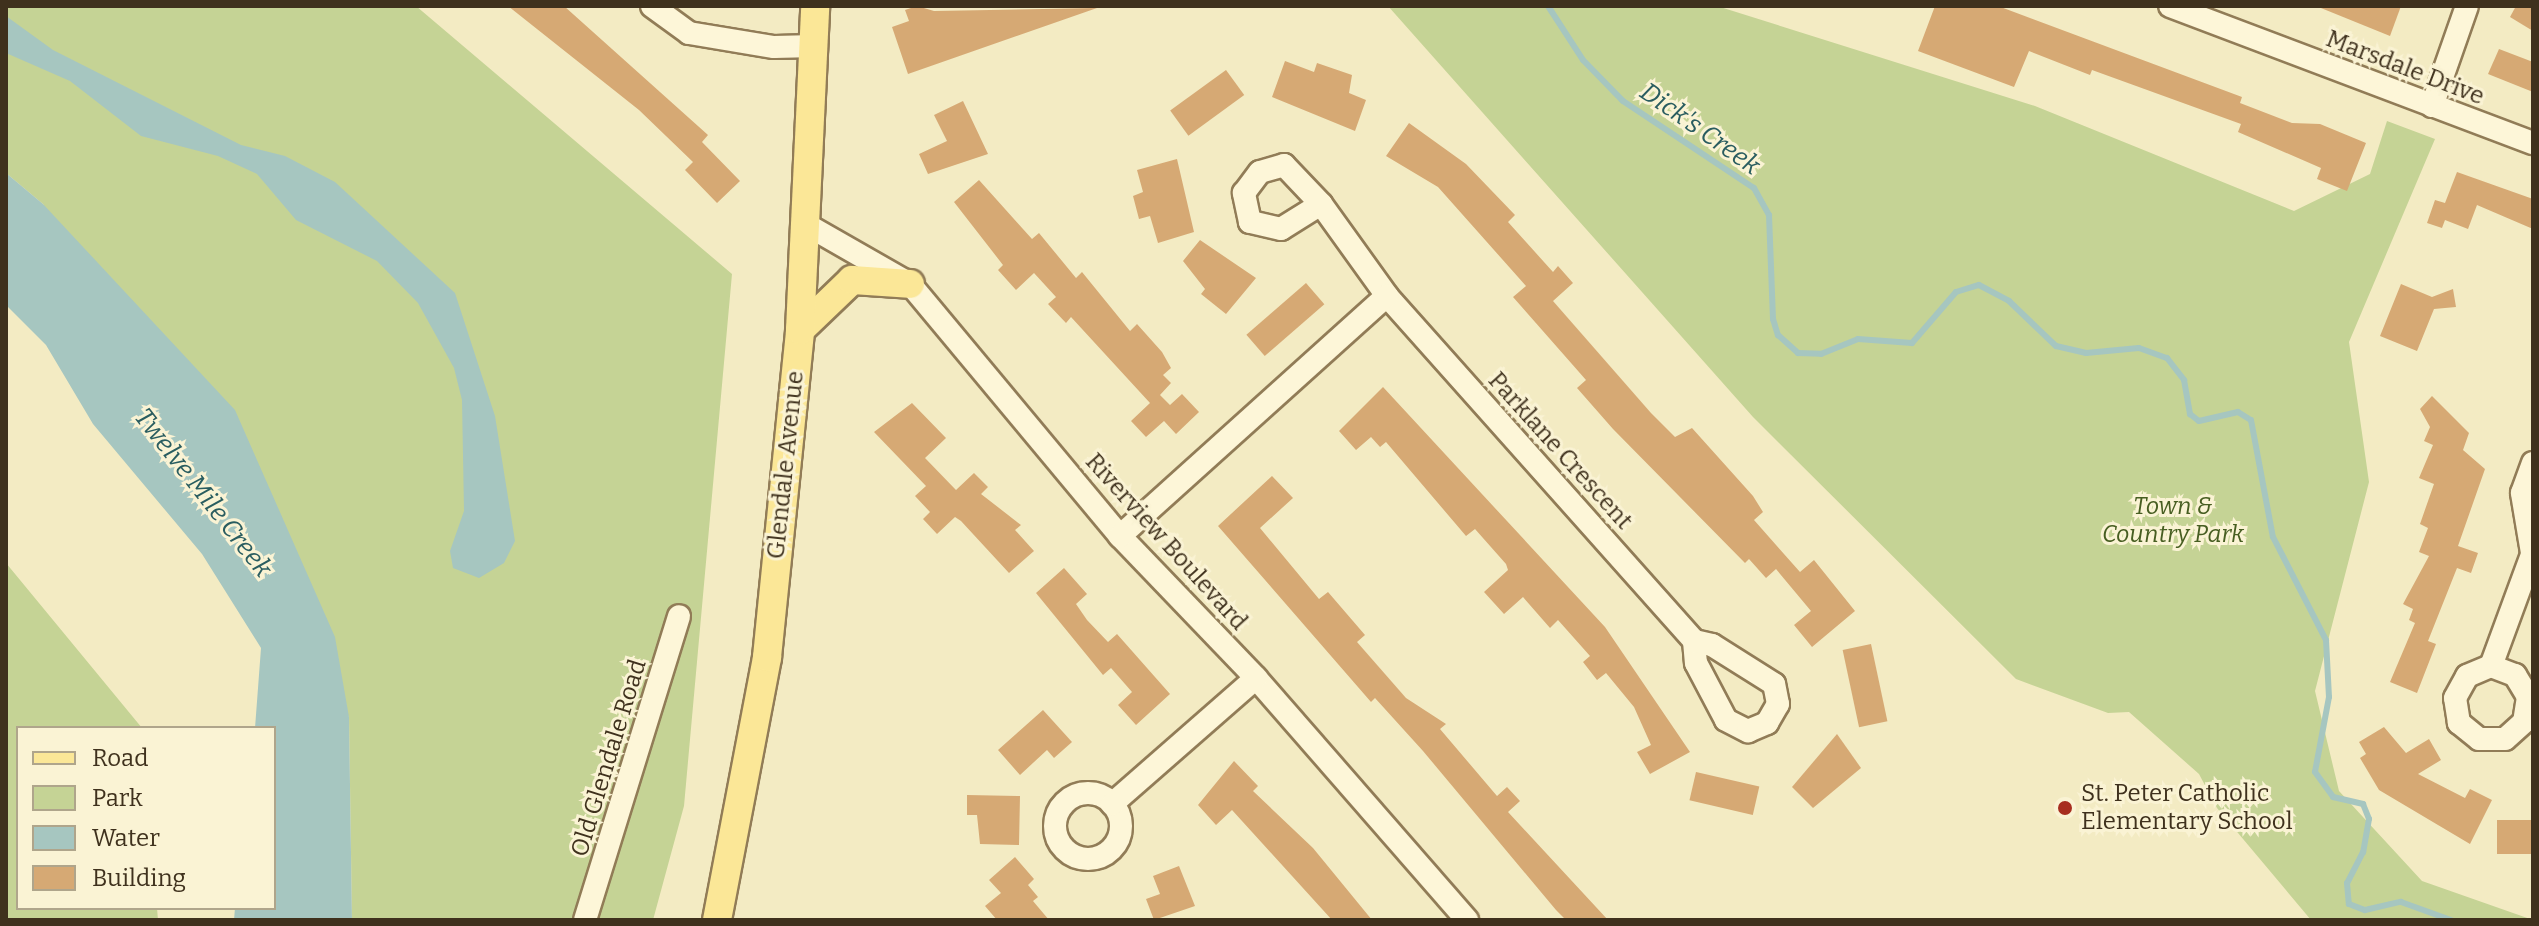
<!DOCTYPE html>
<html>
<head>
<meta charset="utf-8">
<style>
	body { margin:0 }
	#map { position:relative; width:2539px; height:926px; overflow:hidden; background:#f3ebc3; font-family:Bitter,serif }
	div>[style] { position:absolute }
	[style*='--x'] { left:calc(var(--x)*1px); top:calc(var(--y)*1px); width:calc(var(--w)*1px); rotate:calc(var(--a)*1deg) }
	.green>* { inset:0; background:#c5d395 }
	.water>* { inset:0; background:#a6c6c0 }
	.stream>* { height:6px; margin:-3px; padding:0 3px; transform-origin:3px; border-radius:3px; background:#a6c6c0 }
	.building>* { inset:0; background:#d6a974; transform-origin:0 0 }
	.roads { filter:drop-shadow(2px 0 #917c57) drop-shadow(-2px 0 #917c57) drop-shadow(0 2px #917c57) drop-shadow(0 -2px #917c57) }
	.minor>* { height:22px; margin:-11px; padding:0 11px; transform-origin:11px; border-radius:11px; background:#fdf6d8 }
	.minor>.ring { margin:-11px; padding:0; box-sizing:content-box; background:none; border:22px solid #fdf6d8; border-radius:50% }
	.major>* { height:28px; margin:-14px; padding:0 14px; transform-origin:14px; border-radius:14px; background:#fbe797 }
	.dots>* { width:22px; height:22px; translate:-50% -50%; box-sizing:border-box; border:4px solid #faf3d4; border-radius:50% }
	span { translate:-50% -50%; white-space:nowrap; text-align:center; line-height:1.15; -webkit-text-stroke:6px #faf3d4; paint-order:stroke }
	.street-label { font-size:24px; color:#3f311d }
	.park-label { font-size:24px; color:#475e21; font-style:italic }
	.poi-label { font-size:24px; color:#3f311d }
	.left { translate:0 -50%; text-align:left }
	.water-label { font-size:26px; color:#2a5d60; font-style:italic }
	.frame { position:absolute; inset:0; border:8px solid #3f311d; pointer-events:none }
	.legend { position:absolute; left:16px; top:726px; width:260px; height:184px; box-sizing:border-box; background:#faf3d4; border:2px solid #afa58b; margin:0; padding:10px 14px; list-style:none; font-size:24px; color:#3f311d }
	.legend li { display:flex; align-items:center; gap:16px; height:40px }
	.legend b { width:40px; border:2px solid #afa58b }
</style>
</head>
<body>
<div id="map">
	<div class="green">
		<i style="clip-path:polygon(6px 6px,416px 6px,732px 274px,684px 806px,653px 920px,352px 920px,349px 717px,43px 204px,6px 173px)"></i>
		<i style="clip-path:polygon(1388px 6px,1717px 6px,2035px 106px,2294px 211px,2370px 174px,2387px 121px,2435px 139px,2349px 342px,2369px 482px,2315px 691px,2339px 791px,2422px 881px,2533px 920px,2311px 920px,2217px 808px,2199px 774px,2129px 712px,2108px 713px,2016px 679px,1753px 417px)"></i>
		<i style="clip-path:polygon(6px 563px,142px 728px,18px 728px,18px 908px,157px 908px,158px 920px,6px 920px)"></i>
	</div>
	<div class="water">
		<i style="clip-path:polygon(6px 16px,53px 50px,241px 145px,285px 156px,335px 182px,455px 293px,495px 416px,515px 541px,504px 563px,479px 578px,453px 568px,450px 551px,464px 511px,462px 400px,454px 368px,418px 303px,377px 261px,296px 220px,257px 174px,218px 156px,141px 136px,70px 81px,6px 53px)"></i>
		<i style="clip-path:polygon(6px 173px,43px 204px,235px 410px,335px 637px,349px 717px,352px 920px,234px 920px,235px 908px,274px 908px,274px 728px,255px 728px,261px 648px,202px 554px,93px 424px,46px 345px,6px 305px)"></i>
	</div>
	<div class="stream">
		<i style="--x:1548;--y:6;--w:64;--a:57.1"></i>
		<i style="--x:1583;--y:60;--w:57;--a:45.7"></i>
		<i style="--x:1623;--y:101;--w:157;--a:33.6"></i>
		<i style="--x:1754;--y:188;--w:31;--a:61"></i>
		<i style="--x:1769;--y:215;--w:104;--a:87.8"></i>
		<i style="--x:1773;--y:319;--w:17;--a:73"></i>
		<i style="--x:1778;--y:335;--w:27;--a:42"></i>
		<i style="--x:1798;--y:353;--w:23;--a:2"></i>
		<i style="--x:1821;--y:354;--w:40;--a:-22"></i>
		<i style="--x:1858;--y:339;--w:54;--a:4.2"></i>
		<i style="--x:1912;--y:343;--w:67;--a:-49.2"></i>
		<i style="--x:1956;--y:292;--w:24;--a:-17"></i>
		<i style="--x:1979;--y:285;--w:34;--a:28"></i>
		<i style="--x:2009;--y:301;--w:65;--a:43.8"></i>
		<i style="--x:2056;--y:346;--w:31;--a:13"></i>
		<i style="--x:2086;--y:353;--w:53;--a:-5.4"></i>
		<i style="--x:2139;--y:348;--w:30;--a:20"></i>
		<i style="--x:2167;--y:358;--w:28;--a:52"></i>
		<i style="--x:2184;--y:380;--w:35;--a:80"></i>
		<i style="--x:2190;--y:414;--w:11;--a:38"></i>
		<i style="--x:2199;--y:421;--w:40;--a:-13"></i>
		<i style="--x:2238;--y:412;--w:15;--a:32"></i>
		<i style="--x:2251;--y:420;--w:119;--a:79.4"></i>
		<i style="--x:2273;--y:537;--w:116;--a:62.8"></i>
		<i style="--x:2326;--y:640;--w:57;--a:87"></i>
		<i style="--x:2329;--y:697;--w:76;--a:100.6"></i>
		<i style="--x:2315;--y:772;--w:31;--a:54"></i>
		<i style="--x:2333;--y:797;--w:31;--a:13"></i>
		<i style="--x:2363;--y:804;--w:16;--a:68"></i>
		<i style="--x:2369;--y:819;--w:34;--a:100"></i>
		<i style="--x:2363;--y:852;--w:35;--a:117"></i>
		<i style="--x:2347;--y:883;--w:21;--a:85"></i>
		<i style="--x:2349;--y:904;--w:17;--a:21"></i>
		<i style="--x:2365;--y:910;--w:37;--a:-13"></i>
		<i style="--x:2401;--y:902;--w:53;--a:19.8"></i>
	</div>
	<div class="building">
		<i style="clip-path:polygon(508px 6px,564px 6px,708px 135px,702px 142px,740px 181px,717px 203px,685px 170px,693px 162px,639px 110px)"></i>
		<i style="clip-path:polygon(917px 6px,934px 11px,1097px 8px,908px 74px,892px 27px,909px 21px,905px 10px)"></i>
		<i style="clip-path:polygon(1935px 6px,1998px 6px,2242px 97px,2240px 103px,2292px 123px,2320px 124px,2366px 143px,2347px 191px,2317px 179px,2321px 168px,2238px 132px,2241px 124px,2092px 70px,2090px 75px,2029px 51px,2014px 87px,1918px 51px)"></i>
		<i style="clip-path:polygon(2316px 6px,2401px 6px,2390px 36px)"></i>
		<i style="clip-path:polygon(2516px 6px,2533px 6px,2533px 31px,2510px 17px)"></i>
		<i style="clip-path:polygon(2499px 49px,2533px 62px,2533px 92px,2488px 74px)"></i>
		<i style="clip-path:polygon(1285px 61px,1314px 72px,1317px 63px,1352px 75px,1349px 93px,1366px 100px,1355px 131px,1272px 97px)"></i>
		<i style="left:1226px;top:70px;width:31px;height:69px;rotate:54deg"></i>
		<i style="clip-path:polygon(963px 101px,988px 154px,928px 174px,919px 154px,947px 141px,934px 115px)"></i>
		<i style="clip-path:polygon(1409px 123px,1466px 164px,1515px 215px,1508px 222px,1553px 272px,1558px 266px,1573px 283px,1553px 301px,1651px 413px,1675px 437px,1692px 428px,1753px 496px,1763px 512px,1754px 520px,1800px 572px,1814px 560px,1855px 611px,1812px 647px,1794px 625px,1811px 611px,1776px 569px,1766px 578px,1749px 559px,1745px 563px,1613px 429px,1577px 388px,1586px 380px,1513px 297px,1526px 286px,1438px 187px,1386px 156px)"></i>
		<i style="clip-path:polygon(1177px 159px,1194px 232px,1158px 243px,1150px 216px,1139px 219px,1133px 196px,1143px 192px,1137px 170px)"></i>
		<i style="clip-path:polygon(2457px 172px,2533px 199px,2533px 229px,2477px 205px,2468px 229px,2445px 220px,2442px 228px,2427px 223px,2435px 200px,2445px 203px)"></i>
		<i style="clip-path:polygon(979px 180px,1032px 239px,1039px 233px,1076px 278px,1082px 272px,1130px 331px,1137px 324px,1162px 352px,1171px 368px,1163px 375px,1171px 383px,1160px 395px,1170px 405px,1182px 394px,1199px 412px,1176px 434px,1164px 421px,1146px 437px,1131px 421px,1150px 403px,1071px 317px,1066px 323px,1048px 304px,1056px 297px,1034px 273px,1016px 290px,998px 270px,1003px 265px,954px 202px)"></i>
		<i style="clip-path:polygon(1200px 240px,1256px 278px,1226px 314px,1201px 294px,1205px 289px,1183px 261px)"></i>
		<i style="left:1306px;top:283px;width:28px;height:79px;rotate:49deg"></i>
		<i style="clip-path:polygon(2401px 284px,2432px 297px,2453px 289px,2456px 307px,2434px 309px,2417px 351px,2380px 336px)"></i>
		<i style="clip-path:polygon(1383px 387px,1605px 627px,1690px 752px,1650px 774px,1637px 752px,1651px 745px,1634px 707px,1606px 673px,1597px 680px,1583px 662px,1590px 656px,1558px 620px,1550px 628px,1523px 597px,1504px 614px,1484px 592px,1508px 570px,1506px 564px,1475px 529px,1466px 536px,1386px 442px,1380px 447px,1371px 437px,1356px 450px,1339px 431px)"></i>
		<i style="clip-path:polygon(2432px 396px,2469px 433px,2463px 450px,2485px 469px,2458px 546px,2478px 553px,2471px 573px,2457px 568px,2428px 641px,2436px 644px,2417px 693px,2390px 682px,2415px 623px,2409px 620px,2413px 609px,2403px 604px,2429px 556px,2419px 552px,2428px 528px,2420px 524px,2434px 484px,2419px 478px,2433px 445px,2424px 441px,2430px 427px,2420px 409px)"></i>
		<i style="clip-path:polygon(912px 403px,946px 438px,925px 458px,956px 490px,974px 473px,988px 487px,981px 494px,1021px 525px,1015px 530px,1034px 551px,1009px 573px,961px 521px,955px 517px,937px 534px,923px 519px,930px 512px,915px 496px,926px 486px,874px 432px)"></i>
		<i style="clip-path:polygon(1272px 476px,1293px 498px,1260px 528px,1319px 599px,1328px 592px,1365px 635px,1357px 642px,1406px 698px,1446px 724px,1440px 729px,1497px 796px,1507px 787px,1520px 801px,1508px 812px,1608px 920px,1566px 920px,1556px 910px,1423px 751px,1375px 698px,1371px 702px,1218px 526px)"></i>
		<i style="clip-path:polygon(1064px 568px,1087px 594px,1076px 604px,1087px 620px,1108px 642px,1117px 634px,1170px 694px,1136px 725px,1118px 705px,1132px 692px,1111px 668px,1103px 675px,1036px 593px)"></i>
		<i style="left:1871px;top:644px;width:79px;height:29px;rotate:78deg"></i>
		<i style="clip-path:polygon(1043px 710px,1072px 742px,1054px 758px,1047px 750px,1020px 775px,998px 750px)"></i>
		<i style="clip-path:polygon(2384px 727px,2406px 753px,2429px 739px,2441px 760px,2418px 774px,2465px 798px,2470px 789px,2492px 800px,2470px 844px,2379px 790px,2360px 758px,2366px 754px,2359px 742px)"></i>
		<i style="clip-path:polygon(1837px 734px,1861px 768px,1813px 808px,1792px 787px)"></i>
		<i style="clip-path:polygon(1234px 761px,1258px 786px,1253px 791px,1313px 848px,1372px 920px,1332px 920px,1232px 810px,1216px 825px,1198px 805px)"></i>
		<i style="left:1696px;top:772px;width:65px;height:29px;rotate:13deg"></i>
		<i style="clip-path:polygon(967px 795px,1020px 796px,1019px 845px,980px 844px,977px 815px,967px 815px)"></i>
		<i style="left:2533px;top:820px;width:34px;height:36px;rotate:90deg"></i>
		<i style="clip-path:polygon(1015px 857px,1034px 879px,1028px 885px,1038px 897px,1033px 901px,1049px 920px,997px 920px,985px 906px,1001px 893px,989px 880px)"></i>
		<i style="clip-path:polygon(1179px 866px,1195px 906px,1154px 920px,1146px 899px,1160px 894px,1153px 876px)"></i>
	</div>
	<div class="roads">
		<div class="minor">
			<i style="--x:652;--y:6;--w:46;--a:36.1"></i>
			<i style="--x:689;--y:33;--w:86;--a:9.4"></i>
			<i style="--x:774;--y:47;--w:41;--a:-1.4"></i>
			<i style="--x:2170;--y:6;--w:388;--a:20.7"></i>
			<i style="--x:2432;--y:106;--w:106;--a:-70.7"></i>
			<i style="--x:1321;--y:204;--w:47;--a:148"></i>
			<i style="--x:1281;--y:229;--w:32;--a:-167"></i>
			<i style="--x:1250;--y:222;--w:30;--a:-102"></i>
			<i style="--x:1244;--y:193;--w:26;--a:-53"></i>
			<i style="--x:1260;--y:172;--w:25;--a:-16"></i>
			<i style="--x:1284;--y:165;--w:54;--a:46.5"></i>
			<i style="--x:1321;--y:204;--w:113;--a:54.3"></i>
			<i style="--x:1387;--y:296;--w:462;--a:48.3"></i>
			<i style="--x:1694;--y:641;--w:22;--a:85"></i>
			<i style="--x:1696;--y:663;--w:64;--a:62.2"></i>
			<i style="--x:1726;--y:720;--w:25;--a:27"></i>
			<i style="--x:1748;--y:731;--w:21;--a:-23"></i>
			<i style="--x:1767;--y:723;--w:22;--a:-60"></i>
			<i style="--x:1778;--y:704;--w:20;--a:-101"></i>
			<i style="--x:1774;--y:684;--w:73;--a:-147.8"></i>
			<i style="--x:1712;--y:645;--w:18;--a:-167"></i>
			<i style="--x:807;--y:225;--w:119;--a:29.8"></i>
			<i style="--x:910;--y:284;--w:328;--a:50.2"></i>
			<i style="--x:1120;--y:536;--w:197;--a:46.2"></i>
			<i style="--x:1256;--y:678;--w:321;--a:48.9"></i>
			<i style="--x:1120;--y:536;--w:359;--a:-42"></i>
			<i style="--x:2532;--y:553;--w:61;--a:-99.5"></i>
			<i style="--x:2522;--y:493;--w:32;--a:-70"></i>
			<i style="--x:2491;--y:666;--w:26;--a:21"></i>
			<i style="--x:2515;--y:675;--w:26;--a:59"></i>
			<i style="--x:2528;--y:697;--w:25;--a:99"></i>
			<i style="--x:2524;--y:722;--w:25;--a:138"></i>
			<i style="--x:2505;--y:739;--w:26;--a:180"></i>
			<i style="--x:2479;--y:739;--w:26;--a:-141"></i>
			<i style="--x:2459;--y:723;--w:25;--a:-99"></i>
			<i style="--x:2455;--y:698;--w:25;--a:-61"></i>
			<i style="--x:2467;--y:676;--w:26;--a:-23"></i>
			<i style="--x:2491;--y:666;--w:121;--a:-69.8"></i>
			<i class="ring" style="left:1055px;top:793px;width:44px;height:44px"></i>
			<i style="--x:1112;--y:804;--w:191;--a:-41.2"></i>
			<i style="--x:585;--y:920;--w:318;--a:-72.8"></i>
		</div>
		<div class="major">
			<i style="--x:800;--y:330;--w:72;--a:-43.9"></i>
			<i style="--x:852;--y:280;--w:58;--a:3.9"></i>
			<i style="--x:717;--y:920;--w:268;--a:-79.2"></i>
			<i style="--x:767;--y:657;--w:329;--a:-84.2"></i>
			<i style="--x:800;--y:330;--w:324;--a:-87.3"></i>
		</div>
	</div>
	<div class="dots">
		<i style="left:2065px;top:808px;background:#a72e1f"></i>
	</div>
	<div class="street-label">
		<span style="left:2405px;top:68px;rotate:21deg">Marsdale Drive</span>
		<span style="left:1560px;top:451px;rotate:48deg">Parklane Crescent</span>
		<span style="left:786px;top:465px;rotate:-84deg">Glendale Avenue</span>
		<span style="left:1166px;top:542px;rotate:48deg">Riverview Boulevard</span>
		<span style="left:609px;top:758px;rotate:-73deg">Old Glendale Road</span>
	</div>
	<div class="park-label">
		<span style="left:2173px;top:521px">Town &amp;<br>Country Park</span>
	</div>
	<div class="poi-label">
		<span class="left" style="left:2081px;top:808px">St. Peter Catholic<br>Elementary School</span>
	</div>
	<div class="water-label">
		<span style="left:1700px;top:129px;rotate:35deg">Dick's Creek</span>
		<span style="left:203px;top:493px;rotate:52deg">Twelve Mile Creek</span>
	</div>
	<div class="frame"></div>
	<ul class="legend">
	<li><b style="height:10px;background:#fbe797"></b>Road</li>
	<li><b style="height:22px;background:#c5d395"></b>Park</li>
	<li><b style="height:22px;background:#a6c6c0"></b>Water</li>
	<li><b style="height:22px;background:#d6a974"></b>Building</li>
	</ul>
</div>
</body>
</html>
